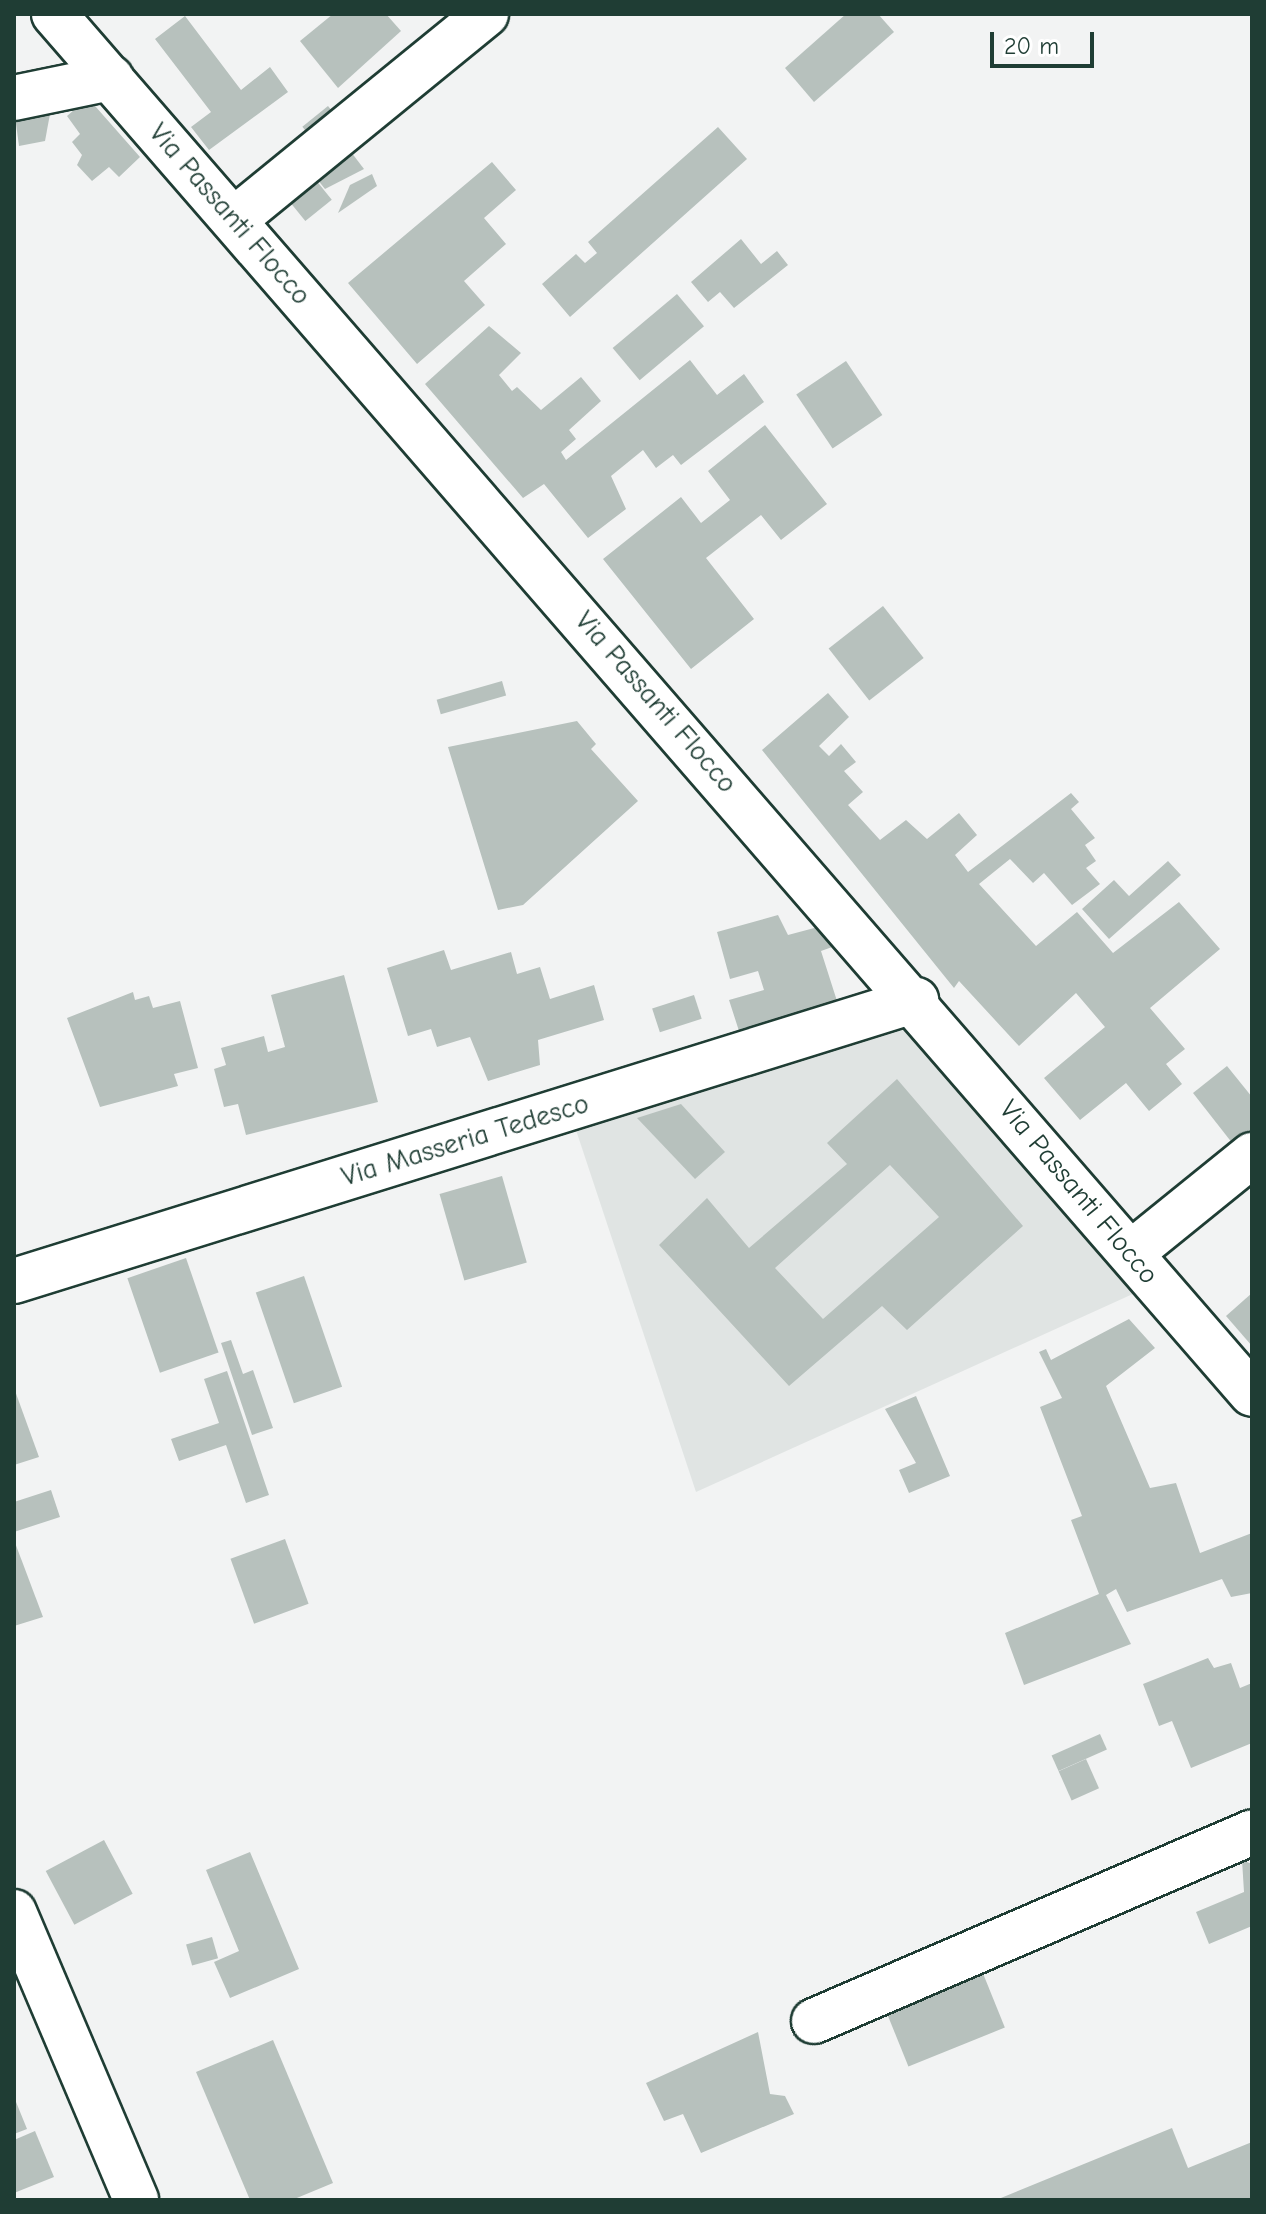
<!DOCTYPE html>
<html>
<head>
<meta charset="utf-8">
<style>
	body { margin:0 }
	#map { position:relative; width:1266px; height:2214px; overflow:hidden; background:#f2f3f3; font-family:"Comic Neue",sans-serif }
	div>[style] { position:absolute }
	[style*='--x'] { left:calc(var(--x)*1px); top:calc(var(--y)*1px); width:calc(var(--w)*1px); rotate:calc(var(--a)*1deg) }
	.built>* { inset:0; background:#e0e4e3 }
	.building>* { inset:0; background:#b7c1bd; transform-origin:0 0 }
	.roads { filter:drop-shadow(2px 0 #1f3d34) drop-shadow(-2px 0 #1f3d34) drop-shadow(0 2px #1f3d34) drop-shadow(0 -2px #1f3d34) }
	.minor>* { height:44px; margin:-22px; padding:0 22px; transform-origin:22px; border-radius:22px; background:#fff }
	.major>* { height:44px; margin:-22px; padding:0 22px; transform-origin:22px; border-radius:22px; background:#fff }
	span { translate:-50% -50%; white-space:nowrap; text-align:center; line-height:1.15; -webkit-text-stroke:7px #fff; paint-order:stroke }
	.street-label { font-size:28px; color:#1f3d34 }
	.frame { position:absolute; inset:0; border:16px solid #1f3d34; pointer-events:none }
	.scale { position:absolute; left:990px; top:32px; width:104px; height:36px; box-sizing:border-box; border:4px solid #1f3d34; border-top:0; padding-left:10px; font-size:24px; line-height:28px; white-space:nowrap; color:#1f3d34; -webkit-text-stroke:6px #fff; paint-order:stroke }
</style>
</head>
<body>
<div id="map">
	<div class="built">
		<i style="clip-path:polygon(910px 1028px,1135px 1293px,696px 1492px,575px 1127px)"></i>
	</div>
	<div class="building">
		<i style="clip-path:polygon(333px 14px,386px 14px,401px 31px,338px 88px,300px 41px)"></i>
		<i style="clip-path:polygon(846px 14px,878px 14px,894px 32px,814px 102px,785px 68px)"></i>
		<i style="clip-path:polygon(185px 16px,241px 90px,270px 67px,288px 92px,209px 150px,191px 127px,211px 112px,155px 39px)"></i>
		<i style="clip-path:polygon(88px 98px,140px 157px,119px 177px,109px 167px,92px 181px,77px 165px,82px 155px,72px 142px,80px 134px,67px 116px)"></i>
		<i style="clip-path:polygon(52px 103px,45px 141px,19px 146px,14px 109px)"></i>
		<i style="left:328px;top:106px;width:21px;height:33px;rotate:51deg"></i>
		<i style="clip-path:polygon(718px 127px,747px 159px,570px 317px,542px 284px,576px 254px,585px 263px,597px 253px,588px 242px)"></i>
		<i style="clip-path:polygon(348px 148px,364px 169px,325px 189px,313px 174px)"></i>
		<i style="clip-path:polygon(492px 162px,516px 190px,484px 218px,506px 244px,464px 281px,485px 305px,417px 364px,348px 283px)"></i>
		<i style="left:311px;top:174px;width:33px;height:34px;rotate:51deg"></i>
		<i style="clip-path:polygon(372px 174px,377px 186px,338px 213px,350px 185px)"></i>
		<i style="clip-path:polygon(741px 239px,761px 264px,777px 251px,788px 265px,734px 308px,720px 292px,708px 302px,691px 282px)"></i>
		<i style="left:677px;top:294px;width:42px;height:84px;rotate:50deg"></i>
		<i style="clip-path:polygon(489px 326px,521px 353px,499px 375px,512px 391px,517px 387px,541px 410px,581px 377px,601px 401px,569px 430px,576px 439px,561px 452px,566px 460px,690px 360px,717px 395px,744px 374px,764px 402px,681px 465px,673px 455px,656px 468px,643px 450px,611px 476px,626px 509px,588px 538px,544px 484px,523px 498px,425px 384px)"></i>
		<i style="left:846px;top:361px;width:65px;height:60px;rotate:56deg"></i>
		<i style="clip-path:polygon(765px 425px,827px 504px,781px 540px,761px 515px,706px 558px,754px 619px,691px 669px,603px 559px,681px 497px,701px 523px,730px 500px,708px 471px)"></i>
		<i style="left:883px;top:606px;width:66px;height:69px;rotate:52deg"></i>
		<i style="left:502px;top:681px;width:15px;height:68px;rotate:74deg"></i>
		<i style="clip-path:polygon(828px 693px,849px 717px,819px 746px,829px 756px,841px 744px,856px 762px,844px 771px,863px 792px,848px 805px,880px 840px,906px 820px,927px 839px,959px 813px,977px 835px,955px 855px,968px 872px,1071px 793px,1079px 802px,1071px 809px,1095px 838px,1085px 845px,1096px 861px,1086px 868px,1100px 884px,1072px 905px,1044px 873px,1033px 883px,1010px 859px,979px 884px,1036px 946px,1077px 912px,1113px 953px,1179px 902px,1220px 949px,1150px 1008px,1185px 1049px,1166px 1064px,1182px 1084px,1149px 1111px,1126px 1083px,1080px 1120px,1044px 1078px,1105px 1027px,1076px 993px,1019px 1046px,959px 981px,954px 988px,762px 750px)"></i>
		<i style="clip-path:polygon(577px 721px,596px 744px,591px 749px,638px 801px,523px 905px,498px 910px,448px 747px)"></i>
		<i style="clip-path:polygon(1168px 861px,1181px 875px,1109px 939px,1082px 909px,1114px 880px,1129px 896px)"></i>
		<i style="clip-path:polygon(778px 915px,788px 935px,818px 927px,835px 946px,821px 951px,837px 1001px,739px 1031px,729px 1000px,764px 990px,758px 971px,730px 979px,717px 932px)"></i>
		<i style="clip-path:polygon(444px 950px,451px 970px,511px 952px,517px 974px,540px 967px,550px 999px,594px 985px,604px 1020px,538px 1040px,540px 1065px,488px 1081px,470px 1037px,437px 1047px,431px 1029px,408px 1036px,387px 968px)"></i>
		<i style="clip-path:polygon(344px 975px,378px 1102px,246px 1135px,238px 1104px,224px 1107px,214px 1069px,226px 1065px,221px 1048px,264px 1036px,268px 1052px,285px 1047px,271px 995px)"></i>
		<i style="clip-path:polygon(133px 992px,135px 1000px,149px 996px,153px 1008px,180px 1001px,198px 1068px,174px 1074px,178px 1086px,100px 1107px,67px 1018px)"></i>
		<i style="left:694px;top:995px;width:25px;height:44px;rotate:72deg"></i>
		<i style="clip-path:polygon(1227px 1066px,1252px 1097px,1252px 1143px,1240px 1153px,1193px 1093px)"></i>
		<i style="clip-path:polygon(evenodd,897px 1079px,1023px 1226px,907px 1330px,882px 1306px,789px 1386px,659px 1245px,707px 1198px,749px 1248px,847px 1164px,827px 1143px,897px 1079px,890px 1165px,939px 1217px,823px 1319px,775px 1268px,890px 1165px)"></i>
		<i style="clip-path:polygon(681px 1104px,725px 1152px,695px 1179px,637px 1118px)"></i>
		<i style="left:502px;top:1176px;width:90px;height:65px;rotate:74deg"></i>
		<i style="left:186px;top:1258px;width:100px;height:62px;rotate:71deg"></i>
		<i style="left:304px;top:1276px;width:117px;height:51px;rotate:71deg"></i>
		<i style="clip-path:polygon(1252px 1293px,1252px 1346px,1226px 1316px)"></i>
		<i style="clip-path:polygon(1129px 1319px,1155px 1348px,1106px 1386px,1150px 1488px,1176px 1483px,1200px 1553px,1252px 1533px,1252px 1593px,1231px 1597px,1222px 1579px,1127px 1612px,1116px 1589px,1106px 1595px,1131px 1644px,1024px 1685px,1005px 1633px,1099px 1594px,1071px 1520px,1082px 1516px,1040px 1407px,1062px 1398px,1039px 1352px,1046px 1349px,1051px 1360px)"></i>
		<i style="clip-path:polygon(231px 1340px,243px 1374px,253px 1370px,273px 1428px,252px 1435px,221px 1343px)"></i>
		<i style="clip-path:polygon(227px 1371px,269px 1495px,246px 1503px,226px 1445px,179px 1461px,171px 1439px,219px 1423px,204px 1379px)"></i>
		<i style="clip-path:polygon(14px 1388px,39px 1457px,14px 1465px)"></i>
		<i style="clip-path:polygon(916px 1396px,950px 1476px,909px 1493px,899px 1470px,916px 1463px,885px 1409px)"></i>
		<i style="clip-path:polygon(51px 1490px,60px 1517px,14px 1532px,14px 1502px)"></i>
		<i style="left:285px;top:1539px;width:69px;height:58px;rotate:70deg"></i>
		<i style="clip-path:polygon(14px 1540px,43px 1617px,14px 1626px)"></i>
		<i style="clip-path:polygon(1208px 1658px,1214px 1668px,1231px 1663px,1240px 1688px,1252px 1683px,1252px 1743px,1191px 1768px,1172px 1721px,1159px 1726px,1143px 1684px)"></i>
		<i style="left:1100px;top:1734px;width:17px;height:53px;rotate:66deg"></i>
		<i style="left:1086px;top:1759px;width:32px;height:30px;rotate:66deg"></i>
		<i style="left:104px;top:1840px;width:61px;height:66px;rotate:62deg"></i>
		<i style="clip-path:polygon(250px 1852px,299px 1969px,230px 1998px,214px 1962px,239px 1951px,206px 1870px)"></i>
		<i style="clip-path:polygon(1242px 1860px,1252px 1864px,1252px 1926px,1209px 1944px,1196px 1912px,1244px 1892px)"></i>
		<i style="left:212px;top:1937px;width:22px;height:27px;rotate:74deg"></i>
		<i style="left:982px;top:1971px;width:61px;height:104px;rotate:68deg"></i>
		<i style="clip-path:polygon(758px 2032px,770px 2094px,785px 2096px,794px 2114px,701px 2153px,683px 2114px,664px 2121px,646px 2083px)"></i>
		<i style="clip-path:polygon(273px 2040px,333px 2183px,292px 2200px,250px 2200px,196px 2072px)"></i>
		<i style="clip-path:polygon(14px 2097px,27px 2129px,14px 2134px)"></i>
		<i style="clip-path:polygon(1172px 2128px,1188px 2168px,1252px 2142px,1252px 2200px,996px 2200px)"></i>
		<i style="clip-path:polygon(35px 2131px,54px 2177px,14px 2193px,14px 2140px)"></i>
	</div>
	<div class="roads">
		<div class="minor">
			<i style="--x:14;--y:98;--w:99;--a:-11.7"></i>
			<i style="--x:235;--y:219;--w:324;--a:-39.2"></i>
			<i style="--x:1131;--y:1253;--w:156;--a:-39"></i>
			<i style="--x:14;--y:1281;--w:945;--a:-17.3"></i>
			<i style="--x:14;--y:1912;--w:313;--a:67"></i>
			<i style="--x:814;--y:2021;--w:477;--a:-23.3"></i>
		</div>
		<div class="major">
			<i style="--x:54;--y:14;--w:1827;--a:49.04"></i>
		</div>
	</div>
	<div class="street-label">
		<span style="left:230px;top:214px;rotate:49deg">Via Passanti Flocco</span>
		<span style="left:656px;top:702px;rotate:49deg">Via Passanti Flocco</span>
		<span style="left:465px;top:1140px;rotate:-17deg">Via Masseria Tedesco</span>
		<span style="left:1079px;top:1192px;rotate:50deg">Via Passanti Flocco</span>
	</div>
	<div class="frame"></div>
	<div class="scale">20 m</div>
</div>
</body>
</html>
